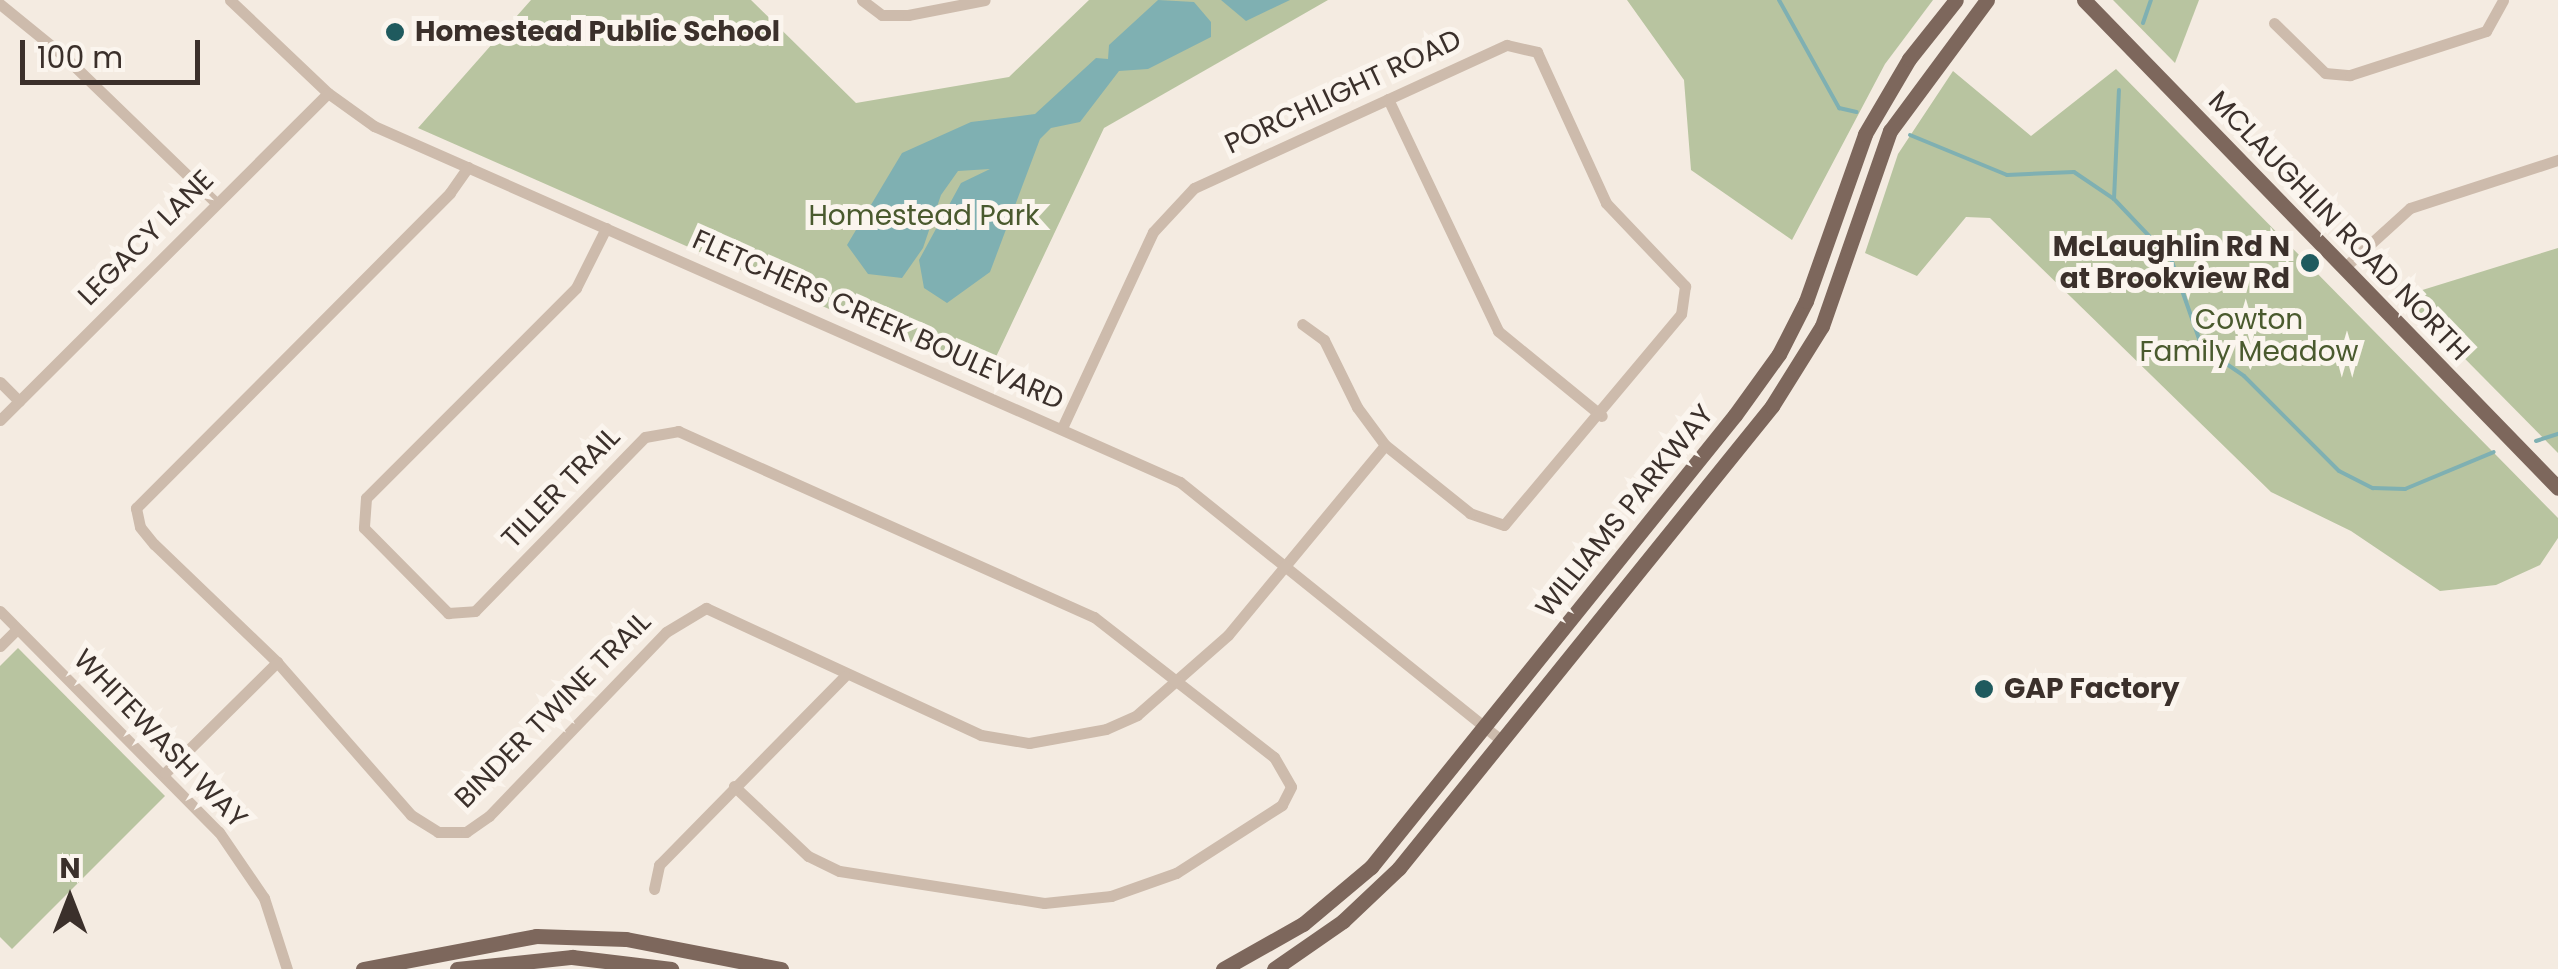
<!DOCTYPE html>
<html>
<head>
<meta charset="utf-8">
<style>
	body { margin:0 }
	#map { position:relative; width:2558px; height:969px; overflow:hidden; background:#f4ebe1; font-family:Poppins,sans-serif }
	div>[style] { position:absolute }
	[style*='--x'] { left:calc(var(--x)*1px); top:calc(var(--y)*1px); width:calc(var(--w)*1px); rotate:calc(var(--a)*1deg) }
	.green>* { inset:0; background:#b8c4a0 }
	.water>* { inset:0; background:#7fb0b2 }
	.stream>* { height:4px; margin:-2px; padding:0 2px; transform-origin:2px; border-radius:2px; background:#7fb0b2 }
	.minor>* { height:11px; margin:-5.5px; padding:0 5.5px; transform-origin:5.5px; border-radius:5.5px; background:#cdbbac }
	.major>* { height:15px; margin:-7.5px; padding:0 7.5px; transform-origin:7.5px; border-radius:7.5px; background:#7d675c }
	.dots>* { width:28px; height:28px; translate:-50% -50%; box-sizing:border-box; border:5px solid #fbf5ee; border-radius:50% }
	span { translate:-50% -50%; white-space:nowrap; text-align:center; line-height:1.15; -webkit-text-stroke:10px #fbf5ee; paint-order:stroke }
	.poi-label { font-size:28px; color:#3b302b; font-weight:700 }
	.left { translate:0 -50%; text-align:left }
	.right { translate:-100% -50%; text-align:right }
	.street-label { font-size:28px; color:#3b302b }
	.park-label { font-size:28px; color:#4a5a2e }
	.north { position:absolute; left:20px; top:849px; width:100px; height:100px; -webkit-text-stroke:8px #fbf5ee; paint-order:stroke; rotate:0deg; font-size:28px; font-weight:700; line-height:40px; text-align:center; color:#3b302b }
	.north::after { content:''; display:block; margin:auto; width:35px; height:45px; background:#3b302b; clip-path:polygon(50% 0,100% 100%,50% 72%,0 100%) }
	.scale { position:absolute; left:20px; top:40px; width:180px; height:45px; box-sizing:border-box; border:5px solid #3b302b; border-top:0; padding-left:12px; font-size:30px; line-height:35px; white-space:nowrap; color:#3b302b; -webkit-text-stroke:8px #fbf5ee; paint-order:stroke }
</style>
</head>
<body>
<div id="map">
	<div class="green">
		<i style="clip-path:polygon(531px 0,751px 0,856px 103px,1009px 77px,1089px 0,1328px 0,1104px 128px,986px 378px,418px 128px)"></i>
		<i style="clip-path:polygon(1627px 0,1933px 0,1885px 64px,1792px 240px,1691px 170px,1684px 80px)"></i>
		<i style="clip-path:polygon(2113px 0,2199px 0,2175px 63px)"></i>
		<i style="clip-path:polygon(2116px 69px,2558px 518px,2558px 538px,2540px 565px,2496px 585px,2440px 591px,2351px 531px,2271px 492px,1990px 218px,1966px 217px,1917px 276px,1865px 253px,1898px 154px,1953px 71px,2031px 136px)"></i>
		<i style="clip-path:polygon(2558px 248px,2558px 453px,2403px 296px)"></i>
		<i style="clip-path:polygon(18px 648px,165px 796px,12px 949px,0 937px,0 666px)"></i>
	</div>
	<div class="water">
		<i style="clip-path:polygon(1158px 0,1194px 2px,1211px 22px,1211px 37px,1148px 69px,1119px 71px,1080px 122px,1051px 128px,1040px 139px,990px 272px,947px 303px,924px 288px,919px 260px,961px 183px,990px 169px,958px 171px,941px 195px,923px 248px,902px 278px,868px 274px,847px 245px,902px 153px,971px 122px,1035px 114px,1096px 58px,1108px 59px,1109px 45px)"></i>
		<i style="clip-path:polygon(1221px 0,1290px 0,1246px 21px)"></i>
	</div>
	<div class="stream">
		<i style="--x:1779;--y:0;--w:124;--a:60.9"></i>
		<i style="--x:1839;--y:108;--w:18;--a:13"></i>
		<i style="--x:2143;--y:23;--w:24;--a:-71"></i>
		<i style="--x:1910;--y:135;--w:105;--a:22.4"></i>
		<i style="--x:2007;--y:175;--w:67;--a:-2.6"></i>
		<i style="--x:2074;--y:172;--w:48;--a:34"></i>
		<i style="--x:2114;--y:199;--w:83;--a:46.5"></i>
		<i style="--x:2171;--y:259;--w:93;--a:70.6"></i>
		<i style="--x:2202;--y:347;--w:51;--a:34.6"></i>
		<i style="--x:2244;--y:376;--w:134;--a:45"></i>
		<i style="--x:2339;--y:471;--w:38;--a:27"></i>
		<i style="--x:2373;--y:488;--w:32;--a:2"></i>
		<i style="--x:2405;--y:489;--w:96;--a:-22.6"></i>
		<i style="--x:2114;--y:199;--w:109;--a:-87.4"></i>
		<i style="--x:2536;--y:441;--w:23;--a:-18"></i>
	</div>
	<div class="minor">
		<i style="--x:230;--y:0;--w:135;--a:43.5"></i>
		<i style="--x:328;--y:93;--w:57;--a:35.7"></i>
		<i style="--x:374;--y:126;--w:881;--a:23.83"></i>
		<i style="--x:1180;--y:482;--w:413;--a:38.8"></i>
		<i style="--x:862;--y:0;--w:25;--a:37"></i>
		<i style="--x:882;--y:15;--w:26;--a:0"></i>
		<i style="--x:908;--y:15;--w:78;--a:-11"></i>
		<i style="--x:0;--y:4;--w:84;--a:39.2"></i>
		<i style="--x:65;--y:57;--w:210;--a:44"></i>
		<i style="--x:2274;--y:23;--w:71;--a:44.4"></i>
		<i style="--x:2325;--y:73;--w:25;--a:5"></i>
		<i style="--x:2350;--y:75;--w:143;--a:-17.9"></i>
		<i style="--x:2486;--y:31;--w:35;--a:-61"></i>
		<i style="--x:1388;--y:99;--w:257;--a:64.6"></i>
		<i style="--x:1498;--y:331;--w:134;--a:39.3"></i>
		<i style="--x:468;--y:167;--w:32;--a:125"></i>
		<i style="--x:450;--y:193;--w:445;--a:134.9"></i>
		<i style="--x:136;--y:508;--w:19;--a:78"></i>
		<i style="--x:140;--y:527;--w:22;--a:51"></i>
		<i style="--x:154;--y:544;--w:170;--a:43.8"></i>
		<i style="--x:277;--y:662;--w:203;--a:48.8"></i>
		<i style="--x:411;--y:815;--w:32;--a:32"></i>
		<i style="--x:438;--y:832;--w:28;--a:0"></i>
		<i style="--x:466;--y:832;--w:28;--a:-35"></i>
		<i style="--x:489;--y:816;--w:255;--a:-46.1"></i>
		<i style="--x:666;--y:632;--w:47;--a:-31"></i>
		<i style="--x:706;--y:608;--w:303;--a:24.8"></i>
		<i style="--x:981;--y:735;--w:49;--a:9.5"></i>
		<i style="--x:1029;--y:743;--w:78;--a:-10.3"></i>
		<i style="--x:1106;--y:729;--w:34;--a:-24"></i>
		<i style="--x:1137;--y:715;--w:121;--a:-41.3"></i>
		<i style="--x:1228;--y:635;--w:246;--a:-50.4"></i>
		<i style="--x:606;--y:228;--w:67;--a:116.6"></i>
		<i style="--x:576;--y:288;--w:297;--a:135"></i>
		<i style="--x:366;--y:498;--w:30;--a:94"></i>
		<i style="--x:364;--y:528;--w:120;--a:45.3"></i>
		<i style="--x:448;--y:613;--w:27;--a:-4"></i>
		<i style="--x:475;--y:611;--w:243;--a:-45.7"></i>
		<i style="--x:645;--y:437;--w:34;--a:-10"></i>
		<i style="--x:678;--y:431;--w:456;--a:24.1"></i>
		<i style="--x:1094;--y:617;--w:228;--a:37.9"></i>
		<i style="--x:1274;--y:757;--w:34;--a:60"></i>
		<i style="--x:1291;--y:787;--w:20;--a:117"></i>
		<i style="--x:1282;--y:805;--w:126;--a:147.3"></i>
		<i style="--x:1176;--y:873;--w:69;--a:160.5"></i>
		<i style="--x:1111;--y:896;--w:67;--a:174"></i>
		<i style="--x:1044;--y:903;--w:207;--a:-171.1"></i>
		<i style="--x:839;--y:871;--w:34;--a:-154"></i>
		<i style="--x:808;--y:856;--w:102;--a:-136.6"></i>
		<i style="--x:2346;--y:266;--w:86;--a:-42.2"></i>
		<i style="--x:2410;--y:208;--w:156;--a:-18"></i>
		<i style="--x:0;--y:382;--w:27;--a:45"></i>
		<i style="--x:0;--y:420;--w:463;--a:-44.9"></i>
		<i style="--x:1062;--y:428;--w:216;--a:-65.1"></i>
		<i style="--x:1153;--y:232;--w:60;--a:-47"></i>
		<i style="--x:1194;--y:188;--w:344;--a:-24.6"></i>
		<i style="--x:1507;--y:45;--w:31;--a:13"></i>
		<i style="--x:1537;--y:52;--w:166;--a:65.4"></i>
		<i style="--x:1606;--y:203;--w:115;--a:46.4"></i>
		<i style="--x:1685;--y:286;--w:28;--a:98"></i>
		<i style="--x:1681;--y:314;--w:275;--a:130"></i>
		<i style="--x:1504;--y:525;--w:36;--a:-161"></i>
		<i style="--x:1470;--y:513;--w:109;--a:-141.3"></i>
		<i style="--x:1385;--y:445;--w:47;--a:-126.4"></i>
		<i style="--x:1357;--y:407;--w:75;--a:-116.2"></i>
		<i style="--x:1324;--y:340;--w:27;--a:-144"></i>
		<i style="--x:0;--y:611;--w:311;--a:45.3"></i>
		<i style="--x:219;--y:832;--w:80;--a:55.7"></i>
		<i style="--x:264;--y:898;--w:75;--a:72.1"></i>
		<i style="--x:0;--y:646;--w:24;--a:-45"></i>
		<i style="--x:165;--y:773;--w:158;--a:-44.7"></i>
		<i style="--x:654;--y:889;--w:25;--a:-78"></i>
		<i style="--x:659;--y:865;--w:265;--a:-45.5"></i>
	</div>
	<div class="major">
		<i style="--x:2084;--y:0;--w:680;--a:45.83"></i>
		<i style="--x:363;--y:969;--w:176;--a:-10.8"></i>
		<i style="--x:536;--y:936;--w:90;--a:1.9"></i>
		<i style="--x:626;--y:939;--w:158;--a:11"></i>
		<i style="--x:457;--y:969;--w:116;--a:-6"></i>
		<i style="--x:572;--y:957;--w:100;--a:6.9"></i>
		<i style="--x:1223;--y:969;--w:92;--a:-29.4"></i>
		<i style="--x:1303;--y:924;--w:89;--a:-40"></i>
		<i style="--x:1371;--y:867;--w:580;--a:-51.16"></i>
		<i style="--x:1735;--y:415;--w:75;--a:-54.2"></i>
		<i style="--x:1779;--y:354;--w:59;--a:-63"></i>
		<i style="--x:1806;--y:301;--w:177;--a:-70.5"></i>
		<i style="--x:1865;--y:134;--w:87;--a:-59.6"></i>
		<i style="--x:1909;--y:59;--w:75;--a:-51.5"></i>
		<i style="--x:1274;--y:969;--w:84;--a:-34.8"></i>
		<i style="--x:1343;--y:921;--w:77;--a:-43.4"></i>
		<i style="--x:1399;--y:868;--w:594;--a:-51.08"></i>
		<i style="--x:1772;--y:406;--w:94;--a:-58"></i>
		<i style="--x:1822;--y:326;--w:207;--a:-70.8"></i>
		<i style="--x:1890;--y:131;--w:163;--a:-53.5"></i>
	</div>
	<div class="dots">
		<i style="left:395px;top:32px;background:#1f5a5e"></i>
		<i style="left:2310px;top:263px;background:#1f5a5e"></i>
		<i style="left:1984px;top:689px;background:#1f5a5e"></i>
	</div>
	<div class="poi-label">
		<span class="left" style="left:415px;top:32px">Homestead Public School</span>
		<span class="right" style="left:2290px;top:263px">McLaughlin Rd N<br>at Brookview Rd</span>
		<span class="left" style="left:2004px;top:689px">GAP Factory</span>
	</div>
	<div class="street-label">
		<span style="left:1343px;top:92px;rotate:-25deg">PORCHLIGHT ROAD</span>
		<span style="left:2339px;top:226px;rotate:46deg">MCLAUGHLIN ROAD NORTH</span>
		<span style="left:146px;top:238px;rotate:-45deg">LEGACY LANE</span>
		<span style="left:878px;top:320px;rotate:24deg">FLETCHERS CREEK BOULEVARD</span>
		<span style="left:561px;top:488px;rotate:-46deg">TILLER TRAIL</span>
		<span style="left:1625px;top:511px;rotate:-51deg">WILLIAMS PARKWAY</span>
		<span style="left:553px;top:710px;rotate:-45deg">BINDER TWINE TRAIL</span>
		<span style="left:160px;top:739px;rotate:46deg">WHITEWASH WAY</span>
	</div>
	<div class="park-label">
		<span style="left:924px;top:216px">Homestead Park</span>
		<span style="left:2249px;top:336px">Cowton<br>Family Meadow</span>
	</div>
	<div class="north">N</div>
	<div class="scale">100 m</div>
</div>
</body>
</html>
